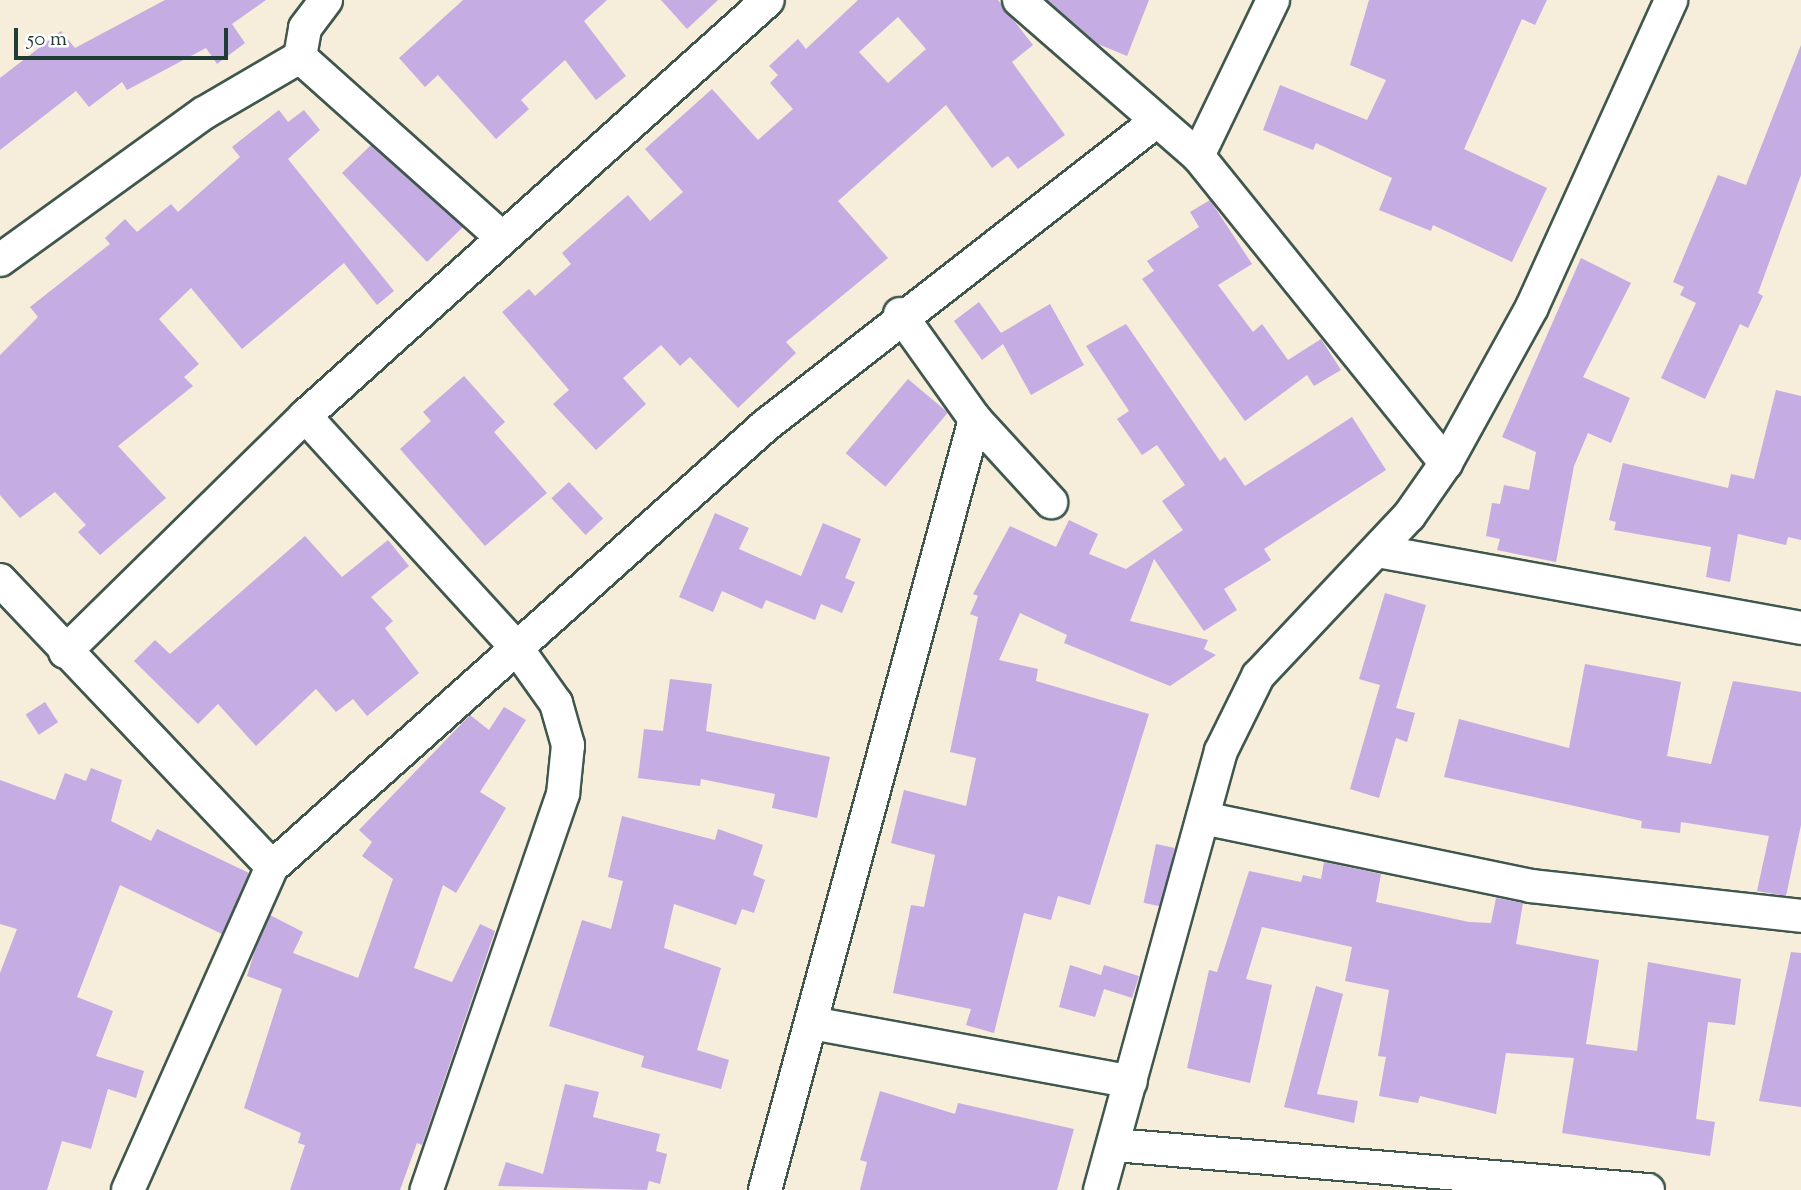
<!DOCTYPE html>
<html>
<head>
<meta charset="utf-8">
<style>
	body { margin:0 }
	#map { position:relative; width:1801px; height:1190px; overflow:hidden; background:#f6edda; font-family:"Sorts Mill Goudy",serif }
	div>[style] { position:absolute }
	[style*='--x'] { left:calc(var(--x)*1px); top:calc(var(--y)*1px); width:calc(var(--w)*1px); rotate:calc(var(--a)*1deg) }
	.building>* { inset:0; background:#c5ace2; transform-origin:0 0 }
	.roads { filter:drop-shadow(2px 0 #3f574d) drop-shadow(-2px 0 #3f574d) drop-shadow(0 2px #3f574d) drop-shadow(0 -2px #3f574d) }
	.minor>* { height:32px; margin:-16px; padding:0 16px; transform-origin:16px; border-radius:16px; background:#fff }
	span { translate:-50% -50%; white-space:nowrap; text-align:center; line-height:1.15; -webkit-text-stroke:5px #fff; paint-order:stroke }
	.scale { position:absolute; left:14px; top:28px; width:214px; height:32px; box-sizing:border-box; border:4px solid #1f3d34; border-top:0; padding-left:9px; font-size:21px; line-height:24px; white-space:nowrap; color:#1f3d34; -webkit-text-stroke:5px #fff; paint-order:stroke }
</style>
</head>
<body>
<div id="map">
	<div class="building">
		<i style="clip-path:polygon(165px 0,266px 0,232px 24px,245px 43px,217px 64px,206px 48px,127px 90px,122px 82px,89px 107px,76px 91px,0 150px,0 78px,61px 31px,75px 48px)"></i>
		<i style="clip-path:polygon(463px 0,607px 0,584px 21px,626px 76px,596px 100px,565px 60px,521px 100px,529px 109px,496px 139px,438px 75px,425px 87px,399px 58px)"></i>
		<i style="clip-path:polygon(661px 0,718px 0,687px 29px)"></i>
		<i style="clip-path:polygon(evenodd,858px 0,998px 0,1033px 45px,1012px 62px,1065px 135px,1018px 169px,1008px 156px,992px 168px,946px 105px,838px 201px,888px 258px,786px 342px,796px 353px,738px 408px,690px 357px,680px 366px,661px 345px,623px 378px,646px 404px,596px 450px,553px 404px,569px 390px,502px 312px,529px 289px,535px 296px,571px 264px,562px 253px,628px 195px,650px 221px,683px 192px,645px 149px,712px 89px,758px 140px,793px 109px,770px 83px,778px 75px,769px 66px,798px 39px,806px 49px,858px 0,898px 17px,926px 49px,888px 83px,859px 52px,898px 17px)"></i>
		<i style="clip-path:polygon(1047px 0,1149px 0,1127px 56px,1098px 44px)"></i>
		<i style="clip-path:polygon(1369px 0,1547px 0,1535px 25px,1522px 19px,1464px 149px,1547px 188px,1512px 262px,1433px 225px,1431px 231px,1379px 210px,1392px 178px,1316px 143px,1313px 150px,1263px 130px,1280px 85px,1367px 120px,1386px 80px,1350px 65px)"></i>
		<i style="clip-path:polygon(1801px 45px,1801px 175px,1758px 293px,1763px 296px,1748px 328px,1740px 324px,1705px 399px,1661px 378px,1696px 303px,1680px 295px,1684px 287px,1673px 282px,1718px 175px,1746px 185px)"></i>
		<i style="clip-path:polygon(279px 110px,288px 122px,304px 110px,320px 130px,288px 159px,394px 291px,377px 305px,344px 263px,242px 349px,191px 288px,159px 319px,199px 364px,184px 377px,193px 386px,118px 446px,166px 498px,100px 555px,78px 532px,86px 525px,55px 492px,20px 518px,0 495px,0 355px,38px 317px,30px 307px,110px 244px,105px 238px,125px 219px,137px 232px,171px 204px,178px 212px,240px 157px,232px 147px)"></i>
		<i style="clip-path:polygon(371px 145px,463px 227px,427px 262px,342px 173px)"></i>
		<i style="clip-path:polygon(1210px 200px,1252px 264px,1218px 285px,1253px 332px,1262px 324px,1288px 360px,1321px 339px,1341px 370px,1314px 386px,1307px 375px,1245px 421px,1142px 279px,1154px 271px,1147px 261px,1199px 227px,1190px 212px)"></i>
		<i style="clip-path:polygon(1581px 258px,1631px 283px,1583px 377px,1630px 398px,1611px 443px,1588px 433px,1574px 466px,1556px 562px,1497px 550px,1500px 539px,1486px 536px,1492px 503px,1500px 504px,1504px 485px,1529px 490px,1536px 452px,1502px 437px)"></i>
		<i style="clip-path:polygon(979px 302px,1001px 333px,1050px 304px,1084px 365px,1031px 395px,1003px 344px,982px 360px,954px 321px)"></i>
		<i style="clip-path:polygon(1126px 324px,1220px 461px,1225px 457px,1245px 486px,1352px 417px,1386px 470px,1264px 549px,1271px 560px,1224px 589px,1237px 610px,1204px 631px,1154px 559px,1130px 621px,1208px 640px,1204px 649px,1216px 655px,1170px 686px,1064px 643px,1067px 635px,1020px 613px,999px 660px,1038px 669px,1036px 681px,1149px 714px,1090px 905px,1058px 896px,1051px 920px,1024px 913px,994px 1033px,966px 1025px,971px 1009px,893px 993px,911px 905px,924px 907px,935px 855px,891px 843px,904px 790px,966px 806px,976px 758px,950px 752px,978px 617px,970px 614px,978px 596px,973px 594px,1010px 526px,1056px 547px,1069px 520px,1098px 534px,1089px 554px,1126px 569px,1183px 530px,1162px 501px,1185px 485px,1157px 445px,1142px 455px,1117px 419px,1129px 411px,1086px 346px)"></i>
		<i style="clip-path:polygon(464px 376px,505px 422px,494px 432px,547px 493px,485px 546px,400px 449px,431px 421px,423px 412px)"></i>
		<i style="left:908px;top:379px;width:52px;height:97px;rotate:40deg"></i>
		<i style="clip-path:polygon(1776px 390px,1801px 396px,1801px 540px,1788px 537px,1786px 545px,1738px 534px,1730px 582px,1706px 577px,1711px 547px,1614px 530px,1616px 522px,1609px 520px,1623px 463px,1728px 488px,1731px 474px,1754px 479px)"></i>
		<i style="left:569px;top:482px;width:50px;height:24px;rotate:47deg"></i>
		<i style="clip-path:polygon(715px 513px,749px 528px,739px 549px,801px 576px,823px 523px,861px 539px,845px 578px,855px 582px,842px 613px,821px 604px,815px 620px,766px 600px,762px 609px,722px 591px,713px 612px,679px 597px)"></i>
		<i style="clip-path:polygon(305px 536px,342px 577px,388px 540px,409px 566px,371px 597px,393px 621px,385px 628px,419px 673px,367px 716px,353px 699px,336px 712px,316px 689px,256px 746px,218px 704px,198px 724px,134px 661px,155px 640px,170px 654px)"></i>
		<i style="clip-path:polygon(1385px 593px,1426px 605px,1396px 708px,1415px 713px,1407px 742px,1396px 738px,1379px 798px,1350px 789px,1380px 685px,1359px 679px)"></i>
		<i style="clip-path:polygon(1585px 664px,1681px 682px,1667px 756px,1711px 764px,1733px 681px,1801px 692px,1801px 825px,1786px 896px,1757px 891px,1769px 836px,1681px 822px,1680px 833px,1641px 828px,1642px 821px,1444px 777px,1459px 719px,1569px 748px)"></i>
		<i style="clip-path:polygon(670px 679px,712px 684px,706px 731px,830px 757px,817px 818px,772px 808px,775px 794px,701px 779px,700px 786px,638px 778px,644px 729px,663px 731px)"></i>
		<i style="left:45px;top:702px;width:24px;height:23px;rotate:57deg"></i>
		<i style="clip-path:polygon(504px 707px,526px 720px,480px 792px,506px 808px,456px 893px,443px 885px,414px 968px,452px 982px,480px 924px,495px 931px,422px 1145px,417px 1143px,400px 1190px,290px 1190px,305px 1145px,298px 1143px,301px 1133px,244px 1108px,282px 989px,247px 976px,255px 950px,270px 915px,303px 932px,293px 953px,358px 978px,393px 879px,362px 856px,372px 842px,359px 830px,470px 715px,489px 730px)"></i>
		<i style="clip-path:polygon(91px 768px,122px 780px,111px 821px,151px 841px,157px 829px,249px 873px,222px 934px,120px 885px,77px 997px,113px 1011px,96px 1056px,144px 1071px,136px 1098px,108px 1089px,91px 1149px,62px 1141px,47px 1190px,0 1190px,0 973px,17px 929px,0 924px,0 780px,55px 800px,65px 773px,86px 781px)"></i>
		<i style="clip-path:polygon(622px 816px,715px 840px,718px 829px,763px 845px,753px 875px,765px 880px,754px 913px,742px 909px,736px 925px,674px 904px,664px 948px,721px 968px,697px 1050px,729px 1060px,721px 1089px,641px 1067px,644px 1056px,549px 1026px,582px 920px,611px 929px,623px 881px,608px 877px)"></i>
		<i style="left:1156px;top:844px;width:19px;height:60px;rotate:12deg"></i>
		<i style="clip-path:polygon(1324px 862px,1381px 874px,1376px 902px,1469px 922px,1491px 923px,1496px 898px,1523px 903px,1516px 944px,1599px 960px,1586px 1044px,1637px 1051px,1648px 962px,1741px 979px,1735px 1025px,1708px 1022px,1696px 1119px,1715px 1122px,1710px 1156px,1562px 1133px,1574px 1058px,1506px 1053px,1496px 1114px,1420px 1096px,1418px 1103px,1379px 1096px,1386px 1057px,1378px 1056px,1389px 990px,1345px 981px,1352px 947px,1262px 927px,1246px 979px,1272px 985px,1250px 1083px,1187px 1068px,1209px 970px,1217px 972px,1249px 871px,1301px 882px,1303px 875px,1321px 879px)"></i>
		<i style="clip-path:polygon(1791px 952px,1801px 953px,1801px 1107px,1759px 1101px)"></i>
		<i style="clip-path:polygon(1070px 965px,1101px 975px,1104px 965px,1139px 976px,1132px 998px,1104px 989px,1095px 1017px,1059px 1007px)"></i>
		<i style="clip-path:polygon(1316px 986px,1343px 994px,1317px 1094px,1358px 1101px,1354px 1123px,1284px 1107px)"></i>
		<i style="clip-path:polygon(565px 1084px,599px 1092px,593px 1117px,660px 1134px,656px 1151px,667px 1154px,660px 1184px,649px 1181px,647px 1190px,498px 1186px,506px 1162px,543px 1174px)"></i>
		<i style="clip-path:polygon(880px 1091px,955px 1114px,958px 1103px,1074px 1129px,1057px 1190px,860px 1190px,867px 1162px,860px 1160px)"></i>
	</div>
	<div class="roads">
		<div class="minor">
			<i style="--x:1019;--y:0;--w:237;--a:41.1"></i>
			<i style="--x:1198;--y:156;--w:395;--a:51.1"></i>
			<i style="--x:300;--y:57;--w:29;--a:-80"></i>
			<i style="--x:305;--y:28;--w:35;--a:-53"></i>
			<i style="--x:1198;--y:156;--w:173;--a:-64.3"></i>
			<i style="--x:0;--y:260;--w:251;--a:-35.8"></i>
			<i style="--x:204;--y:113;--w:111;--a:-30.3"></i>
			<i style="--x:300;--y:57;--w:268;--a:41.8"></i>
			<i style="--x:900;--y:314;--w:129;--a:54.5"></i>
			<i style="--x:975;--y:419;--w:113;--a:47.5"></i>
			<i style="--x:305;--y:416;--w:313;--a:47.6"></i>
			<i style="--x:516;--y:647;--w:69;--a:54.5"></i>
			<i style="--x:556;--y:703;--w:44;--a:74.1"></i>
			<i style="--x:568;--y:745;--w:49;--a:95.8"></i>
			<i style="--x:563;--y:794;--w:419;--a:109"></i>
			<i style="--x:1378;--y:551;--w:430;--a:10.3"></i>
			<i style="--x:0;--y:580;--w:395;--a:46.5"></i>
			<i style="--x:65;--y:652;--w:337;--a:-44.5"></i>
			<i style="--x:305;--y:416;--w:622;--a:-41.94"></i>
			<i style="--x:1203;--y:818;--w:335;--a:11.7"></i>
			<i style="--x:1531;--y:886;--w:272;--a:6.3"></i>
			<i style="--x:811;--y:1023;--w:325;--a:10.4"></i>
			<i style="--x:1115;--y:1145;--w:535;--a:4.83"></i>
			<i style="--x:128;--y:1190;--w:354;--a:-66"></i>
			<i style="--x:272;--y:867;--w:663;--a:-41.82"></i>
			<i style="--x:766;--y:425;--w:493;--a:-37.9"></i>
			<i style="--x:765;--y:1190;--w:799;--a:-74.76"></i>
			<i style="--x:1100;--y:1190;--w:455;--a:-74.6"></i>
			<i style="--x:1221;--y:751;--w:84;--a:-63.7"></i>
			<i style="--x:1258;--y:676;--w:220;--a:-46.7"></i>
			<i style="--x:1409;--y:516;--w:65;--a:-55.1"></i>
			<i style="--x:1446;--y:463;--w:178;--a:-61.1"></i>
			<i style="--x:1532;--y:307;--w:337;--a:-65.6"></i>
		</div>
	</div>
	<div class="scale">50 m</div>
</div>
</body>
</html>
